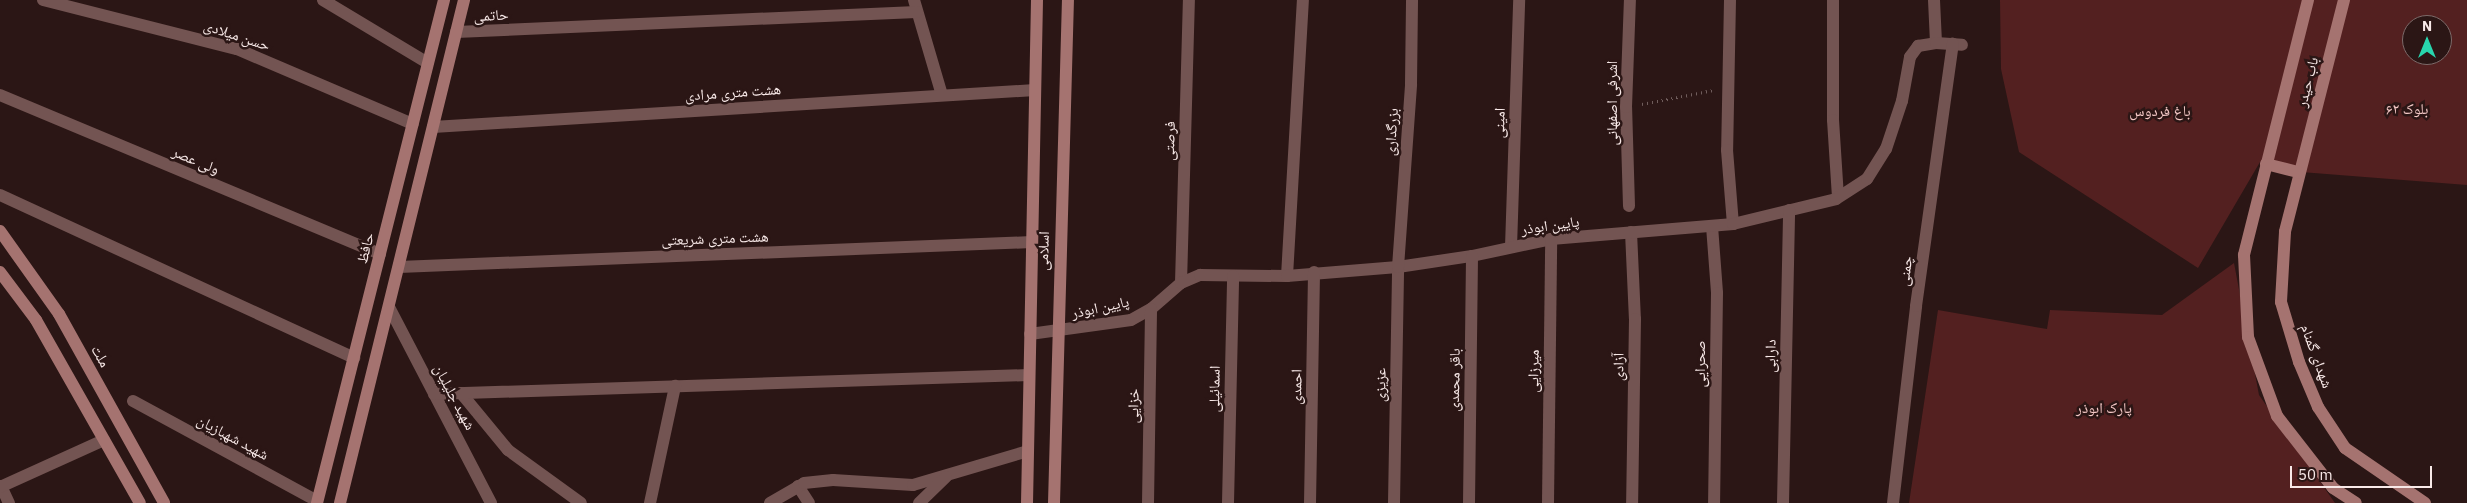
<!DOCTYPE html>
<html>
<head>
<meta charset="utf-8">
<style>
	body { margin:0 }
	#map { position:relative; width:2467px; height:503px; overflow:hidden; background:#2b1615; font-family:"IBM Plex Sans","Noto Naskh Arabic",sans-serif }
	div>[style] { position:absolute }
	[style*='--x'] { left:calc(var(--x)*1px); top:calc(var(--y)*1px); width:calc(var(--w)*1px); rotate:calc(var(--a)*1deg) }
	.green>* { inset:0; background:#532020 }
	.path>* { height:3px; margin-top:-1.5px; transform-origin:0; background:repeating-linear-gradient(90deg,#705d5c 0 1px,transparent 0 5px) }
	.street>* { height:12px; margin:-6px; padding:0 6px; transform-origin:6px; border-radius:6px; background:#735452 }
	.secondary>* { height:12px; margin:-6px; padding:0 6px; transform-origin:6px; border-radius:6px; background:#a57370 }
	span { translate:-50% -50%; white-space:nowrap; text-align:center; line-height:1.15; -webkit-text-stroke:5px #2b1615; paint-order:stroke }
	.street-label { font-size:15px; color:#f8e9e8 }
	.park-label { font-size:15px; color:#f4c8c6 }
	.north { position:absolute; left:2402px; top:15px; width:50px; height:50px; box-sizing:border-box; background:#2b1615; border:1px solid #7d6a69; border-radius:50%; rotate:0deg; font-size:14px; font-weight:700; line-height:20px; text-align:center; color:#f8e9e8 }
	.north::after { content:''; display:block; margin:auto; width:18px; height:22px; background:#28d5ad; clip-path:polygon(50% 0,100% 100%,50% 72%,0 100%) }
	.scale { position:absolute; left:2290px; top:466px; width:142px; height:22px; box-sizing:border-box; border:2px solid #f8e9e8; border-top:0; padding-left:6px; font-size:15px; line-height:18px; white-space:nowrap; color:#f8e9e8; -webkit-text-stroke:4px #2b1615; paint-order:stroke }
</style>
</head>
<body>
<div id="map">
	<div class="green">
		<i style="clip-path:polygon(evenodd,2000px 0,2467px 0,2467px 185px,2301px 172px,2260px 162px,2198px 268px,2019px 152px,2001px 69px,2000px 0,2412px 25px,2442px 25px,2442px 55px,2412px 55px,2412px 25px)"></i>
		<i style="clip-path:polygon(2234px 263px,2259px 395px,2335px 503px,1909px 503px,1938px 310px,2047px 329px,2050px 310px,2162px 315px)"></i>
	</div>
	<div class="path">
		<i style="--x:1642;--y:104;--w:73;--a:-11"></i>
	</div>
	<div class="street">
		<i style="--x:43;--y:0;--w:200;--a:14.2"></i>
		<i style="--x:237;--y:49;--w:191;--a:23.1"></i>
		<i style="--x:323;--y:0;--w:122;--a:31"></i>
		<i style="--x:914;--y:0;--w:99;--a:73.6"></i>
		<i style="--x:1730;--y:0;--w:150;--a:91.1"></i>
		<i style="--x:1727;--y:150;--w:74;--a:85.4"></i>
		<i style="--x:1833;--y:0;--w:120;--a:90"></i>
		<i style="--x:1833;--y:120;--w:77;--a:86.3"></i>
		<i style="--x:1934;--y:0;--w:43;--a:87.3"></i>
		<i style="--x:456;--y:32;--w:461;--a:-2.5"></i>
		<i style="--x:0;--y:95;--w:412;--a:22.7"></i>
		<i style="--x:433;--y:127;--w:603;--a:-3.52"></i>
		<i style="--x:0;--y:195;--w:390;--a:24.7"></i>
		<i style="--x:1629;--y:206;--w:99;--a:-91.7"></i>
		<i style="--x:1626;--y:107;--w:107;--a:-87.9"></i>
		<i style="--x:1712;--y:226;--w:67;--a:85.7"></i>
		<i style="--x:1717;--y:293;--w:210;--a:90.8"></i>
		<i style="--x:1631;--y:232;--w:87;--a:87.4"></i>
		<i style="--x:1635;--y:319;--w:184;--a:90.9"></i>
		<i style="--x:1511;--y:247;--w:247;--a:-88.1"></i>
		<i style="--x:399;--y:267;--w:633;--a:-2.26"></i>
		<i style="--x:1287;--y:276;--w:276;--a:-86.7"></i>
		<i style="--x:1181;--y:283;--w:283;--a:-88.4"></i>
		<i style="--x:389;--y:307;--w:221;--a:62.5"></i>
		<i style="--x:1030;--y:334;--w:102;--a:-7.9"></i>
		<i style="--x:1131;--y:320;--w:23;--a:-29"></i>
		<i style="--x:1151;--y:309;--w:40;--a:-41"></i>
		<i style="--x:1181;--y:283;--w:21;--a:-23"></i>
		<i style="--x:1200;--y:275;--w:87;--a:0.7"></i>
		<i style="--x:1287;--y:276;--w:111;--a:-4.6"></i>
		<i style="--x:1398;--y:267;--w:75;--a:-8.5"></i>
		<i style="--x:1472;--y:256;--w:81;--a:-12.1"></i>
		<i style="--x:1551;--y:239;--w:183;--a:-4.7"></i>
		<i style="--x:1733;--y:224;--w:106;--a:-13.6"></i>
		<i style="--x:1836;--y:199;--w:37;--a:-33"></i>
		<i style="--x:1867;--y:179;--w:36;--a:-58"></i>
		<i style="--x:1886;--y:149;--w:51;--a:-71.6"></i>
		<i style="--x:1902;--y:101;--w:45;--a:-79.7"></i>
		<i style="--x:1910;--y:57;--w:14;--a:-54"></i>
		<i style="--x:1918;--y:46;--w:18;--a:-9"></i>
		<i style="--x:1936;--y:43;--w:26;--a:4"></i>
		<i style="--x:461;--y:393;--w:74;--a:50.5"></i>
		<i style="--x:508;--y:450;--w:90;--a:36"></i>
		<i style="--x:434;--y:394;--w:595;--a:-1.83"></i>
		<i style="--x:133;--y:401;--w:209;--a:28.5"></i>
		<i style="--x:1;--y:486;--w:19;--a:65"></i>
		<i style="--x:798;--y:486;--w:20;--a:57"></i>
		<i style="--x:0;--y:487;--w:114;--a:-24.3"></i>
		<i style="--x:650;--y:503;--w:120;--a:-77.9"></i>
		<i style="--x:770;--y:503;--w:39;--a:-30"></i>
		<i style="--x:804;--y:483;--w:29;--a:-6"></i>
		<i style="--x:833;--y:480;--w:80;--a:3.6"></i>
		<i style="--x:913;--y:485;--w:120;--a:-16.5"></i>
		<i style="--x:919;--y:503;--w:37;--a:-44"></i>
		<i style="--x:1148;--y:503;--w:194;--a:-89.1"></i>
		<i style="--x:1228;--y:503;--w:227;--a:-88.7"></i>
		<i style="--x:1310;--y:503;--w:231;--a:-89"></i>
		<i style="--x:1394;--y:503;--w:236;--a:-89"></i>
		<i style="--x:1398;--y:267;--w:183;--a:-85.9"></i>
		<i style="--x:1411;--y:84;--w:84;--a:-89.3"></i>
		<i style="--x:1469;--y:503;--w:247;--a:-89.3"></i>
		<i style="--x:1548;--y:503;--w:264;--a:-89.3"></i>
		<i style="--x:1783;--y:503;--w:293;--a:-88.8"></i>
		<i style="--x:1893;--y:503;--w:198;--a:-83.3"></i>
		<i style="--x:1916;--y:306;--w:265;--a:-82"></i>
	</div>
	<div class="secondary">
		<i style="--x:2308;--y:0;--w:263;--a:104.1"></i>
		<i style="--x:2244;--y:255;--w:82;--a:87.2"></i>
		<i style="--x:2248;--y:337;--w:84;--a:69.8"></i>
		<i style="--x:2277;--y:416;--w:91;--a:52.1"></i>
		<i style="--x:2333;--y:488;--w:27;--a:33"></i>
		<i style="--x:2344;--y:0;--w:239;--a:104.3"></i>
		<i style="--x:2285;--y:232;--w:70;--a:93.3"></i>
		<i style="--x:2281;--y:302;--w:63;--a:73.3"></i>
		<i style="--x:2299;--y:362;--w:49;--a:67.1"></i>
		<i style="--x:2318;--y:407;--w:49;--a:56.6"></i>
		<i style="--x:2345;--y:448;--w:97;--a:34.5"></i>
		<i style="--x:2266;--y:164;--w:34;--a:14"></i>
		<i style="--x:0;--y:231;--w:102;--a:54.6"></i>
		<i style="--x:59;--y:314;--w:216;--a:60.9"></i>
		<i style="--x:0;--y:272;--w:60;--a:53.1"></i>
		<i style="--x:36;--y:320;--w:210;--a:60.4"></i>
		<i style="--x:317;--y:503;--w:519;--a:-75.83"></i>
		<i style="--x:340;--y:503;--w:518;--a:-76.15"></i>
		<i style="--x:1027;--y:503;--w:503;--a:-88.86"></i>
		<i style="--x:1054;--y:503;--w:503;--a:-88.41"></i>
	</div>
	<div class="street-label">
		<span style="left:491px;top:15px;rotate:-3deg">حاتمی</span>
		<span style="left:237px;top:35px;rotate:18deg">حسن میلادی</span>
		<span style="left:2307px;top:82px;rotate:-76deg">باب حیدر</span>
		<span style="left:733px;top:92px;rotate:-4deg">هشت متری مرادی</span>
		<span style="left:1612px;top:103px;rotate:-90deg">اشرفی اصفهانی</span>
		<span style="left:1499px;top:123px;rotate:-88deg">امینی</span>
		<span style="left:1391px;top:132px;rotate:-86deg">بزرگداری</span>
		<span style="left:1169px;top:141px;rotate:-88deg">فرصتی</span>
		<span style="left:196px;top:160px;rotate:23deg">ولی عصر</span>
		<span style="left:1550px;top:225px;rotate:-8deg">پایین ابوذر</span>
		<span style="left:715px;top:238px;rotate:-2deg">هشت متری شریعتی</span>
		<span style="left:365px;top:248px;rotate:-76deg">حافظ</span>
		<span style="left:1043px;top:251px;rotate:-88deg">اسلامی</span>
		<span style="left:1905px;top:271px;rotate:-82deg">چمنی</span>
		<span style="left:1100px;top:307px;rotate:-12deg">پایین ابوذر</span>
		<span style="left:101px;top:356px;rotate:61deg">ملت</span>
		<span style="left:1770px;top:356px;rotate:-89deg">دارابی</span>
		<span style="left:2317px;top:356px;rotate:70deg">شهدای گمنام</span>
		<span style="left:1700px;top:364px;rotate:-90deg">صحرایی</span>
		<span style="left:1618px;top:367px;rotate:-89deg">آزادی</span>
		<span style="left:1533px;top:371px;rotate:-89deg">میرزایی</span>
		<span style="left:1454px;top:380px;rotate:-89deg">باقر محمدی</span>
		<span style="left:1380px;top:385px;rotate:-89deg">عزیزی</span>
		<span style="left:1296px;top:387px;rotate:-89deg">احمدی</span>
		<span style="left:1214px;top:389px;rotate:-89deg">اسمائیلی</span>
		<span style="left:455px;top:397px;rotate:62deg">شهید جلیلیان</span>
		<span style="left:1133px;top:406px;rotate:-89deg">خزایی</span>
		<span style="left:233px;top:437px;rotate:28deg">شهید شهبازیان</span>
	</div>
	<div class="park-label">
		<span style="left:2407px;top:109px">بلوک ۶۲</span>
		<span style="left:2160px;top:111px">باغ فردوس</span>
		<span style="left:2104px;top:408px">پارک ابوذر</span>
	</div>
	<div class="north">N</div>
	<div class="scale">50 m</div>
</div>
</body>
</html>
